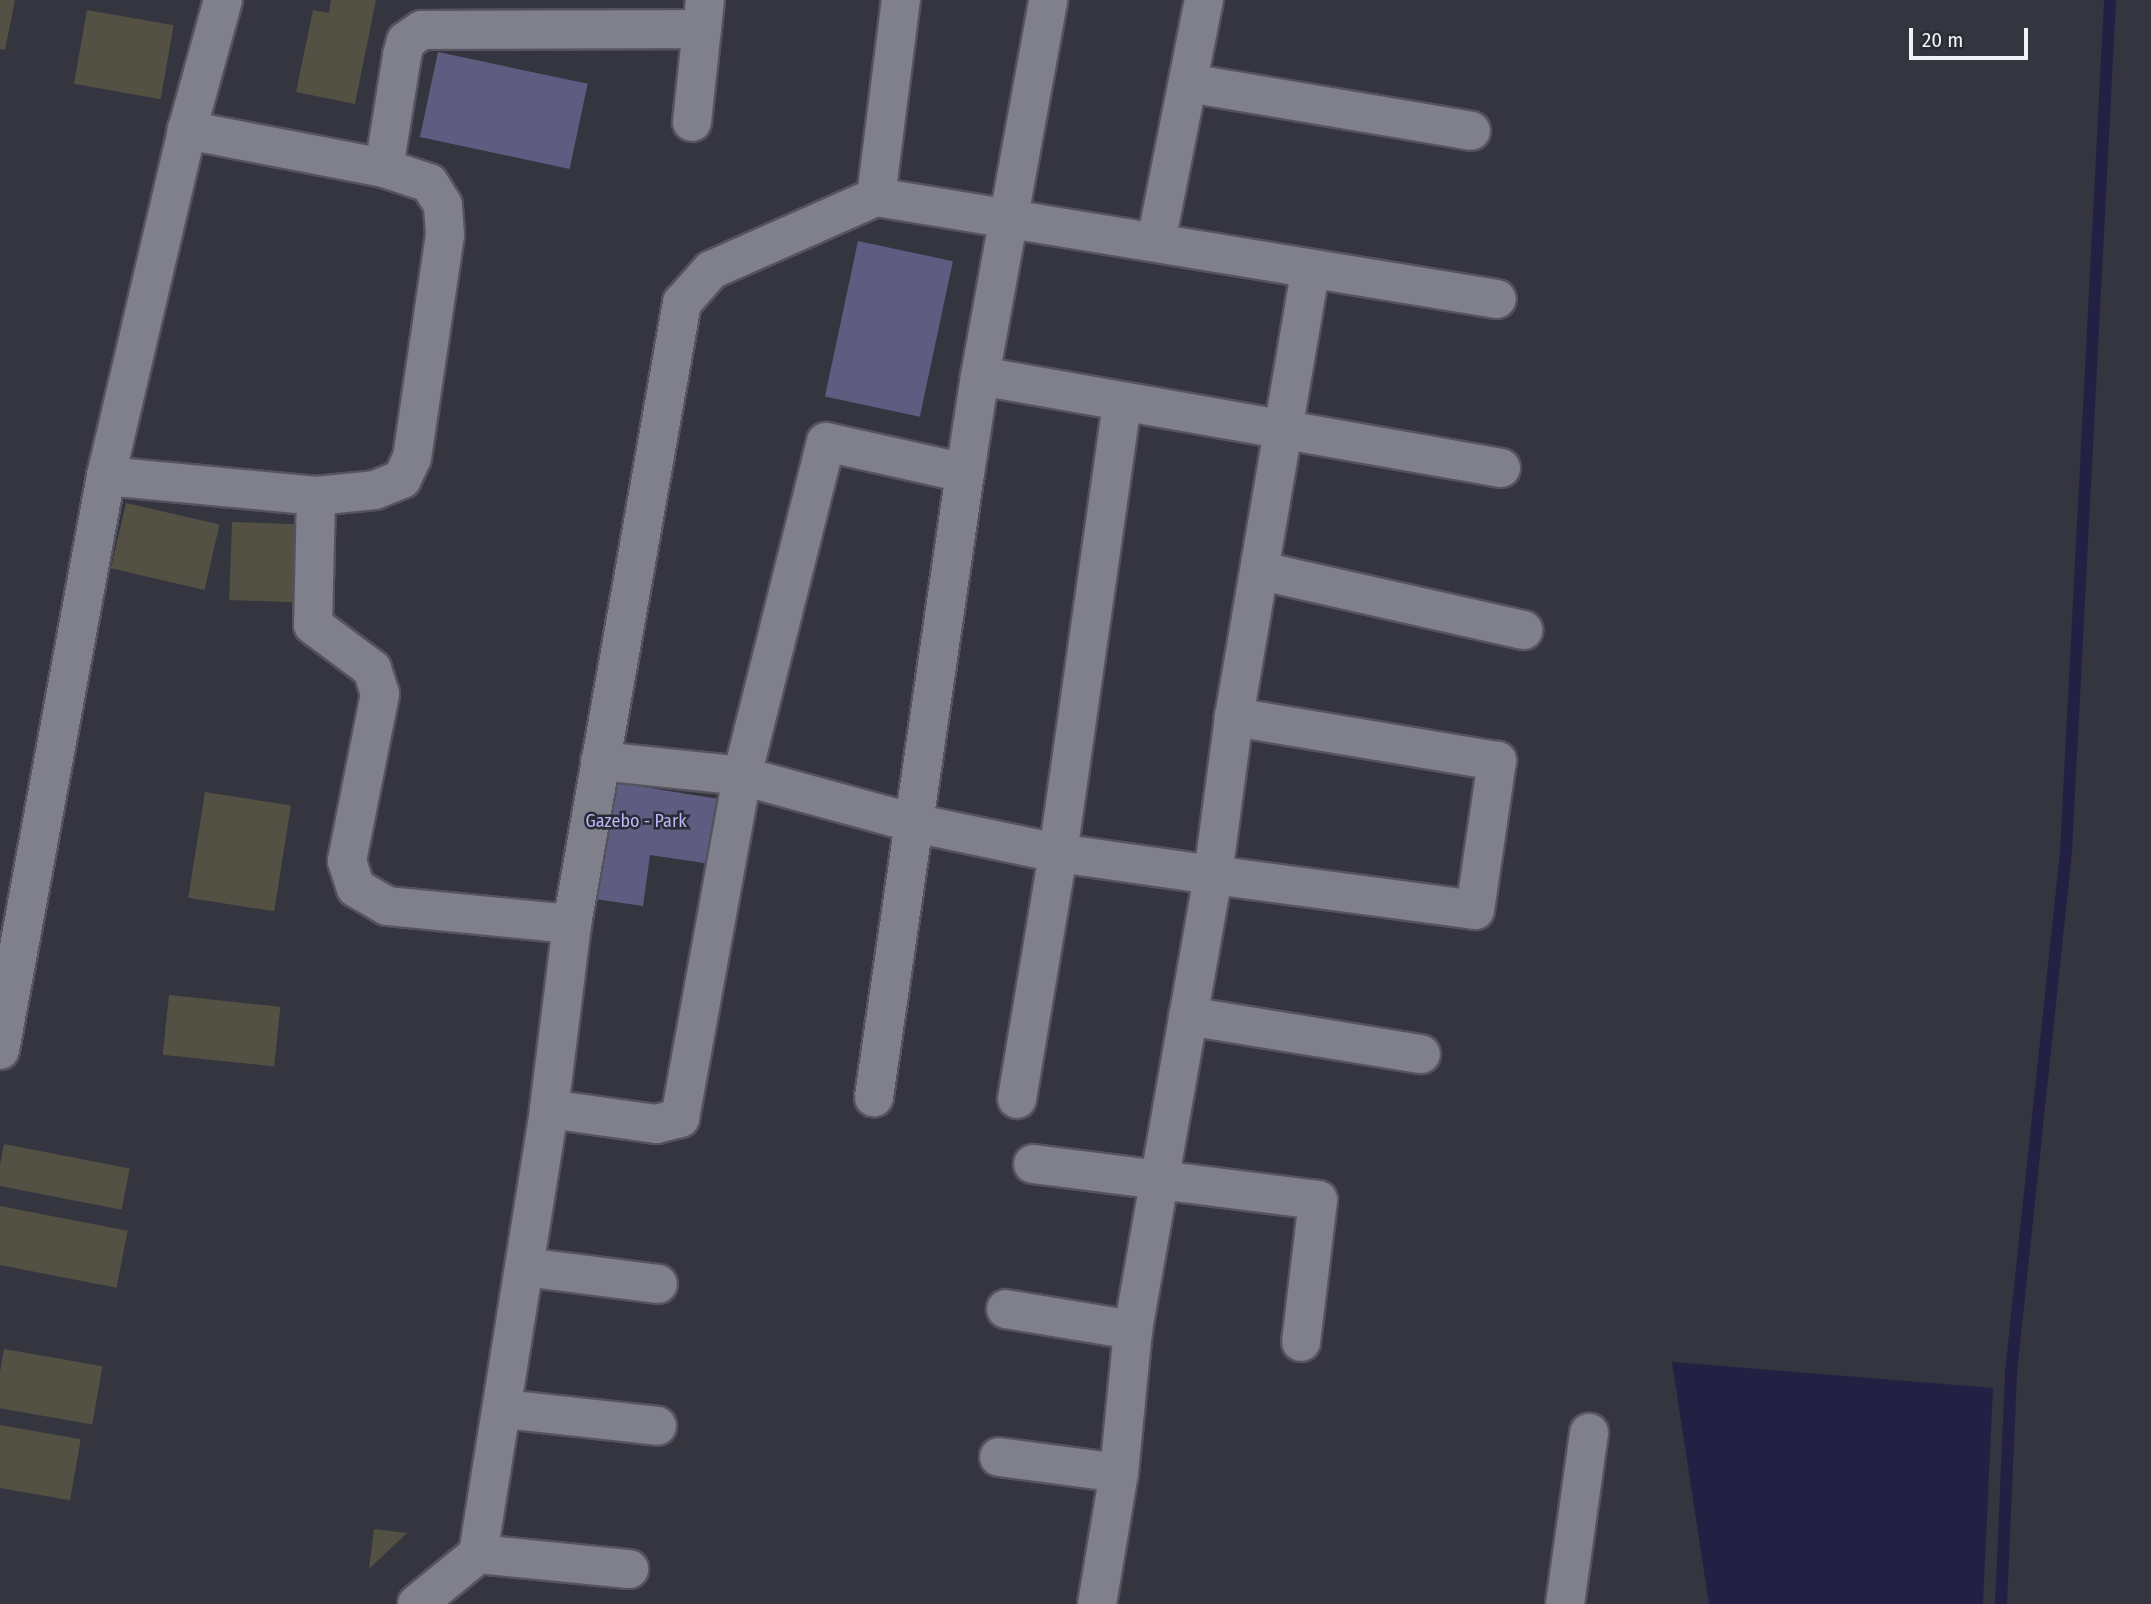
<!DOCTYPE html>
<html>
<head>
<meta charset="utf-8">
<style>
	body { margin:0 }
	#map { position:relative; width:2151px; height:1604px; overflow:hidden; background:#353540; font-family:"Fira Sans Condensed",sans-serif }
	div>[style] { position:absolute }
	[style*='--x'] { left:calc(var(--x)*1px); top:calc(var(--y)*1px); width:calc(var(--w)*1px); rotate:calc(var(--a)*1deg) }
	.green>* { inset:0; background:#5e5c80; transform-origin:0 0 }
	.water>* { inset:0; background:#242043 }
	.stream>* { height:12px; margin:-6px; padding:0 6px; transform-origin:6px; border-radius:6px; background:#242043 }
	.building>* { inset:0; background:#525144; transform-origin:0 0 }
	.roads { filter:drop-shadow(2px 0 #54535e) drop-shadow(-2px 0 #54535e) drop-shadow(0 2px #54535e) drop-shadow(0 -2px #54535e) }
	.minor>* { height:38px; margin:-19px; padding:0 19px; transform-origin:19px; border-radius:19px; background:#80808d }
	span { translate:-50% -50%; white-space:nowrap; text-align:center; line-height:1.15; -webkit-text-stroke:5px #2b2b36; paint-order:stroke }
	.park-label { font-size:18px; color:#bbb7f9 }
	.scale { position:absolute; left:1909px; top:28px; width:119px; height:32px; box-sizing:border-box; border:4px solid #f1f1f9; border-top:0; padding-left:9px; font-size:21px; line-height:24px; white-space:nowrap; color:#f1f1f9; -webkit-text-stroke:5px #2b2b36; paint-order:stroke }
</style>
</head>
<body>
<div id="map">
	<div class="green">
		<i style="left:438px;top:52px;width:153px;height:87px;rotate:12deg"></i>
		<i style="left:858px;top:241px;width:97px;height:159px;rotate:12deg"></i>
		<i style="clip-path:polygon(606px 781px,725px 800px,711px 864px,650px 855px,643px 906px,588px 898px)"></i>
	</div>
	<div class="water">
		<i style="clip-path:polygon(1672px 1362px,1993px 1388px,1983px 1604px,1709px 1604px)"></i>
	</div>
	<div class="stream">
		<i style="--x:2001;--y:1604;--w:232;--a:-87.5"></i>
		<i style="--x:2011;--y:1372;--w:523;--a:-83.96"></i>
		<i style="--x:2066;--y:852;--w:853;--a:-87.04"></i>
	</div>
	<div class="building">
		<i style="clip-path:polygon(0 0,15px 0,5px 50px,0 49px)"></i>
		<i style="clip-path:polygon(331px 0,376px 0,355px 104px,296px 92px,313px 10px,329px 13px)"></i>
		<i style="left:87px;top:10px;width:88px;height:75px;rotate:10deg"></i>
		<i style="left:126px;top:503px;width:96px;height:67px;rotate:13deg"></i>
		<i style="left:232px;top:522px;width:72px;height:78px;rotate:2deg"></i>
		<i style="left:205px;top:792px;width:87px;height:107px;rotate:9deg"></i>
		<i style="left:169px;top:995px;width:112px;height:60px;rotate:6deg"></i>
		<i style="left:4px;top:1144px;width:128px;height:42px;rotate:11deg"></i>
		<i style="left:0;top:1206px;width:130px;height:58px;rotate:11deg"></i>
		<i style="left:4px;top:1349px;width:100px;height:59px;rotate:10deg"></i>
		<i style="left:0;top:1425px;width:82px;height:62px;rotate:10deg"></i>
		<i style="clip-path:polygon(374px 1529px,407px 1533px,369px 1569px)"></i>
	</div>
	<div class="roads">
		<div class="minor">
			<i style="--x:1188;--y:83;--w:287;--a:9.6"></i>
			<i style="--x:692;--y:122;--w:123;--a:-83.9"></i>
			<i style="--x:384;--y:168;--w:114;--a:-80.9"></i>
			<i style="--x:402;--y:55;--w:15;--a:-74"></i>
			<i style="--x:406;--y:41;--w:19;--a:-35"></i>
			<i style="--x:422;--y:30;--w:280;--a:-0.2"></i>
			<i style="--x:876;--y:197;--w:199;--a:-82.8"></i>
			<i style="--x:1156;--y:242;--w:247;--a:-78.8"></i>
			<i style="--x:980;--y:376;--w:382;--a:-79.7"></i>
			<i style="--x:965;--y:473;--w:98;--a:-81.2"></i>
			<i style="--x:980;--y:376;--w:529;--a:10.01"></i>
			<i style="--x:106;--y:476;--w:211;--a:5.4"></i>
			<i style="--x:316;--y:496;--w:59;--a:-5.8"></i>
			<i style="--x:375;--y:490;--w:29;--a:-22"></i>
			<i style="--x:402;--y:479;--w:23;--a:-65"></i>
			<i style="--x:412;--y:458;--w:225;--a:-81.6"></i>
			<i style="--x:445;--y:235;--w:30;--a:-94"></i>
			<i style="--x:443;--y:205;--w:26;--a:-122"></i>
			<i style="--x:429;--y:183;--w:47;--a:-161.6"></i>
			<i style="--x:384;--y:168;--w:201;--a:-169.1"></i>
			<i style="--x:316;--y:496;--w:129;--a:91.3"></i>
			<i style="--x:313;--y:625;--w:74;--a:36.7"></i>
			<i style="--x:372;--y:669;--w:26;--a:72"></i>
			<i style="--x:380;--y:694;--w:170;--a:101.2"></i>
			<i style="--x:347;--y:861;--w:28;--a:72"></i>
			<i style="--x:356;--y:888;--w:36;--a:30"></i>
			<i style="--x:387;--y:906;--w:186;--a:5.6"></i>
			<i style="--x:1261;--y:571;--w:269;--a:12.7"></i>
			<i style="--x:600;--y:761;--w:143;--a:6"></i>
			<i style="--x:742;--y:776;--w:178;--a:15.3"></i>
			<i style="--x:914;--y:823;--w:147;--a:11.8"></i>
			<i style="--x:1058;--y:853;--w:157;--a:8.1"></i>
			<i style="--x:1213;--y:875;--w:159;--a:-82.4"></i>
			<i style="--x:1234;--y:717;--w:452;--a:-80.3"></i>
			<i style="--x:1188;--y:1016;--w:236;--a:9.3"></i>
			<i style="--x:0;--y:1050;--w:584;--a:-79.54"></i>
			<i style="--x:106;--y:476;--w:355;--a:-76.8"></i>
			<i style="--x:187;--y:130;--w:135;--a:-74.5"></i>
			<i style="--x:1017;--y:1099;--w:249;--a:-80.5"></i>
			<i style="--x:1058;--y:853;--w:454;--a:-81.9"></i>
			<i style="--x:549;--y:1109;--w:108;--a:8"></i>
			<i style="--x:656;--y:1124;--w:25;--a:-14"></i>
			<i style="--x:680;--y:1118;--w:348;--a:-79.7"></i>
			<i style="--x:742;--y:776;--w:344;--a:-75.9"></i>
			<i style="--x:826;--y:442;--w:142;--a:12.6"></i>
			<i style="--x:965;--y:473;--w:631;--a:98.3"></i>
			<i style="--x:1033;--y:1164;--w:287;--a:7.2"></i>
			<i style="--x:1318;--y:1200;--w:143;--a:96.8"></i>
			<i style="--x:525;--y:1267;--w:134;--a:7.3"></i>
			<i style="--x:1006;--y:1309;--w:129;--a:9.4"></i>
			<i style="--x:504;--y:1409;--w:154;--a:6.3"></i>
			<i style="--x:999;--y:1457;--w:121;--a:7.6"></i>
			<i style="--x:478;--y:1554;--w:152;--a:5.7"></i>
			<i style="--x:417;--y:1604;--w:79;--a:-39.3"></i>
			<i style="--x:478;--y:1554;--w:451;--a:-80.9"></i>
			<i style="--x:549;--y:1109;--w:186;--a:-82.9"></i>
			<i style="--x:572;--y:924;--w:631;--a:-79.96"></i>
			<i style="--x:682;--y:303;--w:44;--a:-48.7"></i>
			<i style="--x:711;--y:270;--w:180;--a:-23.9"></i>
			<i style="--x:876;--y:197;--w:629;--a:9.33"></i>
			<i style="--x:1097;--y:1604;--w:133;--a:-80.5"></i>
			<i style="--x:1119;--y:1473;--w:144;--a:-84.4"></i>
			<i style="--x:1133;--y:1330;--w:462;--a:-80"></i>
			<i style="--x:1213;--y:875;--w:264;--a:7.6"></i>
			<i style="--x:1475;--y:910;--w:151;--a:-81.6"></i>
			<i style="--x:1497;--y:761;--w:267;--a:-170.5"></i>
			<i style="--x:1565;--y:1604;--w:173;--a:-82"></i>
		</div>
	</div>
	<div class="park-label">
		<span style="left:636px;top:821px">Gazebo - Park</span>
	</div>
	<div class="scale">20 m</div>
</div>
</body>
</html>
